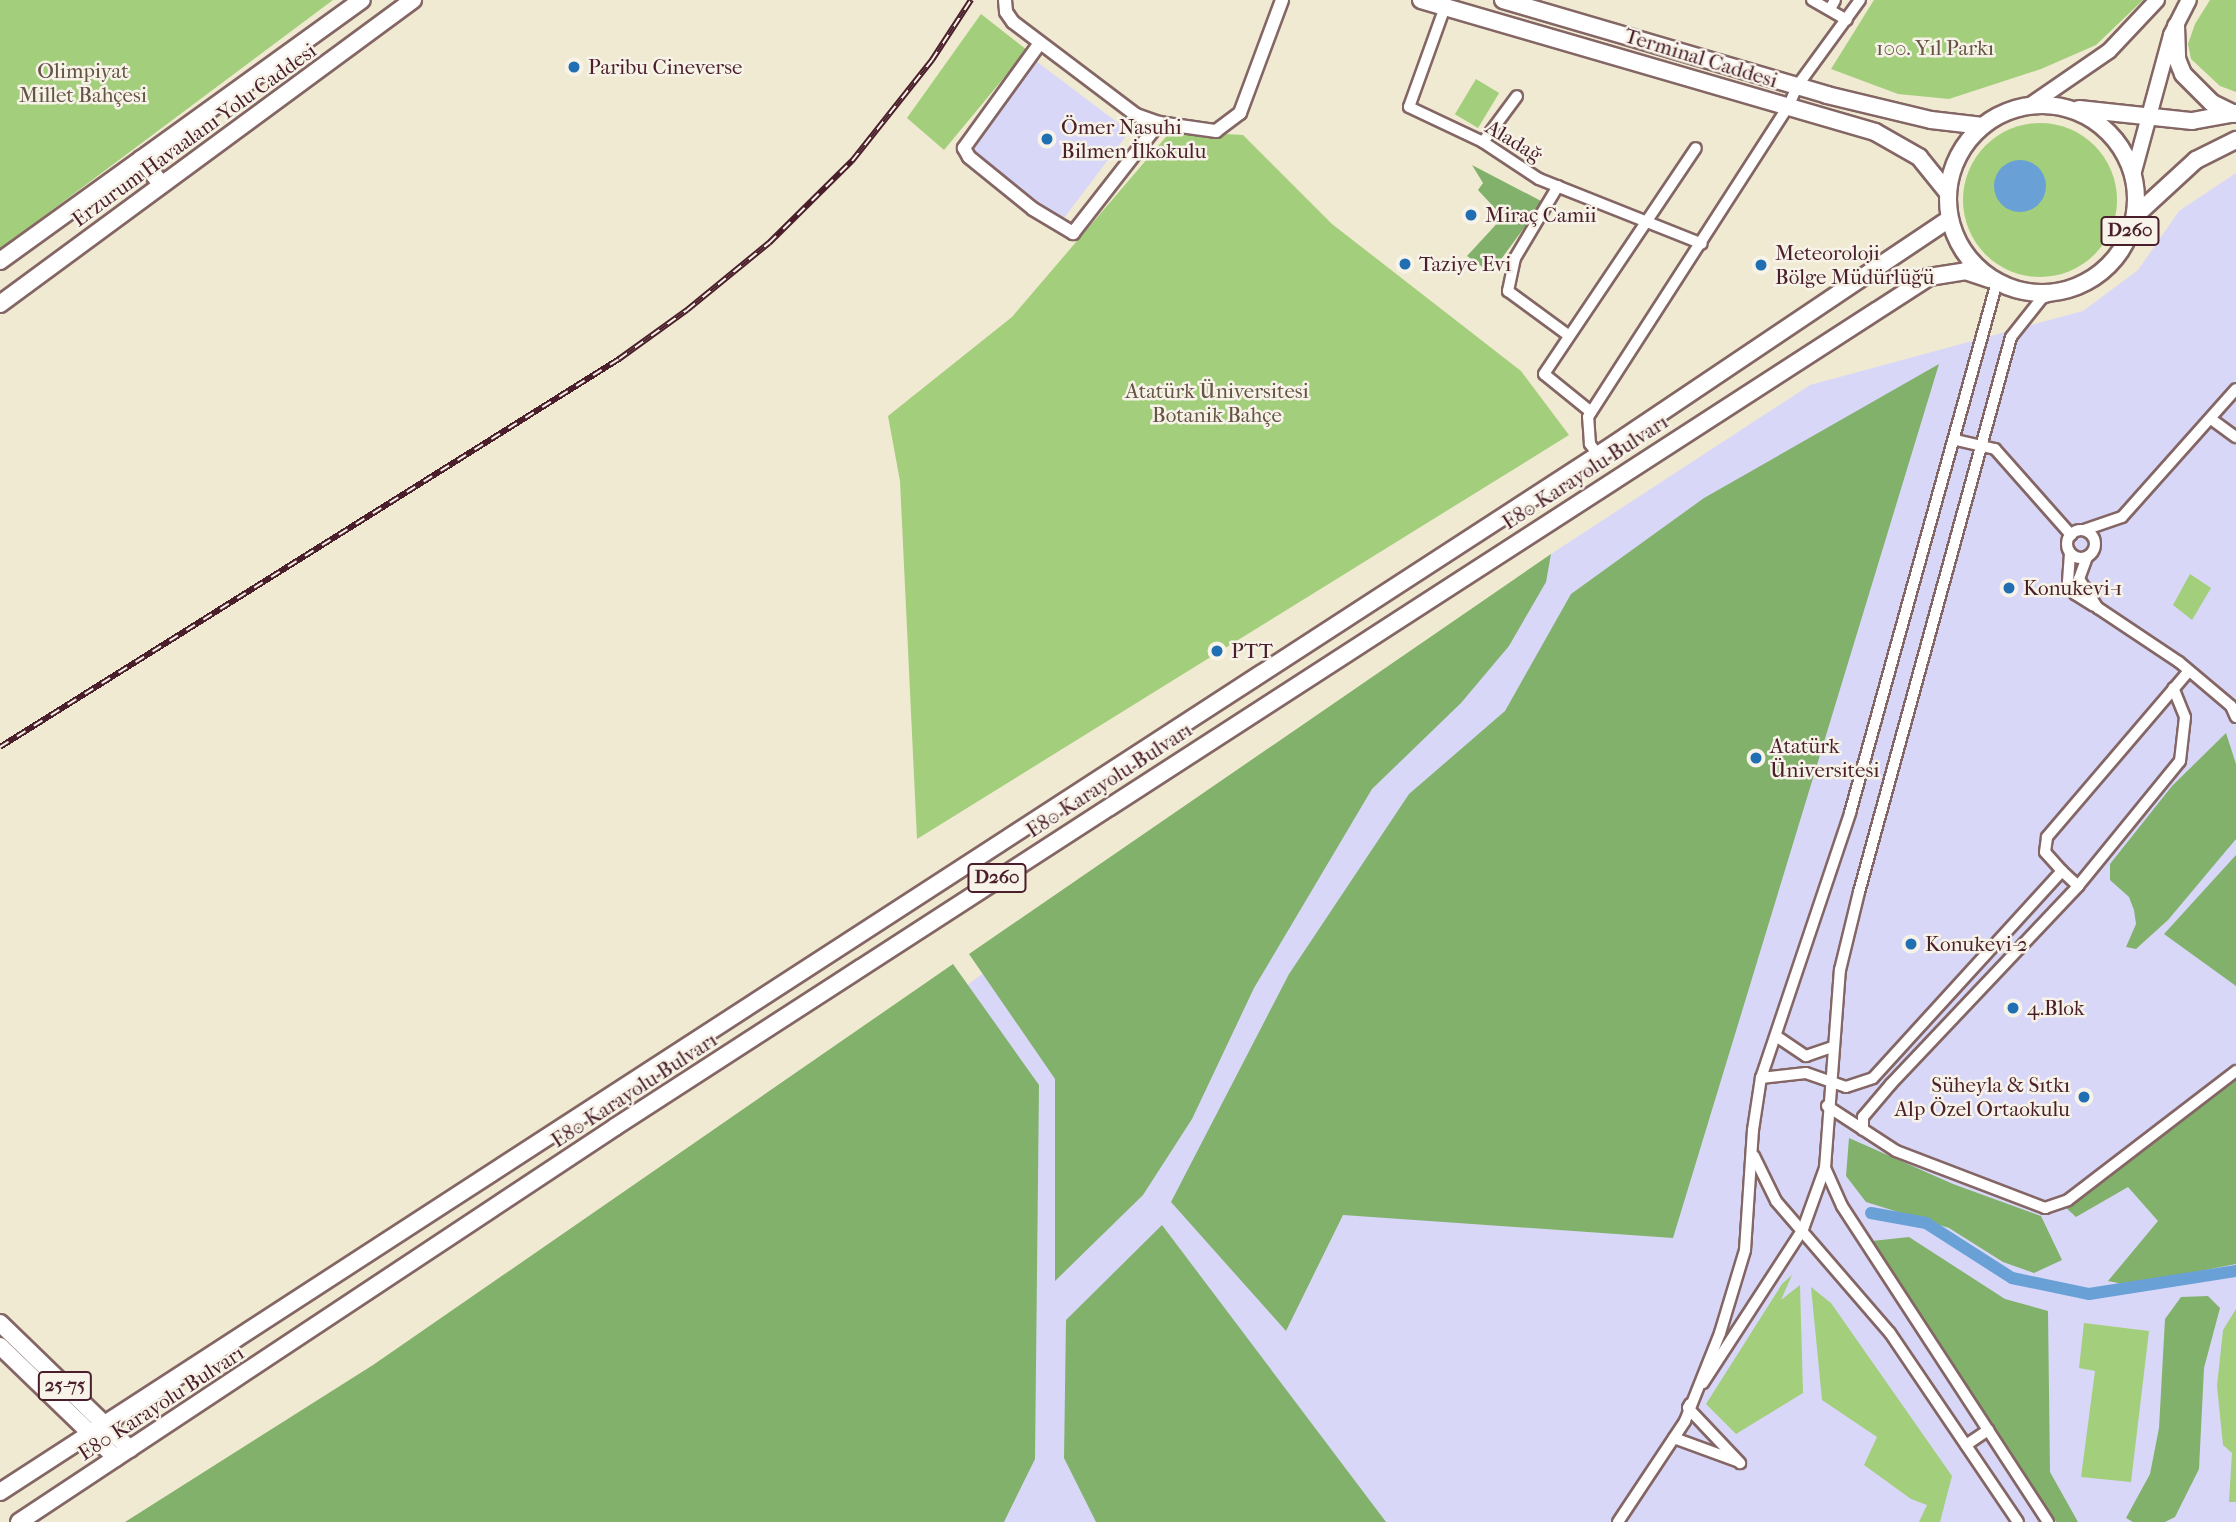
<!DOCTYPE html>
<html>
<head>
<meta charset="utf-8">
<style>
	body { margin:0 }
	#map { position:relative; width:2236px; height:1522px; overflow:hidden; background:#f0ead2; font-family:"IM FELL French Canon",serif }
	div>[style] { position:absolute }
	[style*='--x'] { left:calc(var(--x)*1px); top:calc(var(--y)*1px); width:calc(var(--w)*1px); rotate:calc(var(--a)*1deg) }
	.built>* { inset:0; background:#d8d7f8; transform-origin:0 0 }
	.green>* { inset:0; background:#a3ce7b; transform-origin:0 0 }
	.round { border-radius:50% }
	.forest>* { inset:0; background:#82b16b }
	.water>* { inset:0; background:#69a1d7 }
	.canal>* { height:12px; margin:-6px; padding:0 6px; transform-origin:6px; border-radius:6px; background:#69a1d7 }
	.roads { filter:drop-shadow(2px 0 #846665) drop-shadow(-2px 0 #846665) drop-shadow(0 2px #846665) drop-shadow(0 -2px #846665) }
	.minor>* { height:10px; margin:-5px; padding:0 5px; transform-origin:5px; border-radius:5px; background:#fff }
	.minor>.ring { margin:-5px; padding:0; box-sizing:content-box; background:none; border:10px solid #fff; border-radius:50% }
	.tertiary>* { height:12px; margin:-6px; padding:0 6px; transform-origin:6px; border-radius:6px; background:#fff }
	.secondary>* { height:14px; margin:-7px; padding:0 7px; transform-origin:7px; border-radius:7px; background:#fff }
	.primary>* { height:16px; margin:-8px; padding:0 8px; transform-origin:8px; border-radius:8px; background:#fff }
	.trunk>* { height:16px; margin:-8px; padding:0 8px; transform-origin:8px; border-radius:8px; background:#fff }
	.trunk>.ring { margin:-8px; padding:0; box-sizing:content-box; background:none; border:16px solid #fff; border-radius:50% }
	.rail>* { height:6px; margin-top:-3px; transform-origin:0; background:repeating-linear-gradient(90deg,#f7f3e8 0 10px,#4a1f2b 0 20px); box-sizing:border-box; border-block:2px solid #4a1f2b }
	.dots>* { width:19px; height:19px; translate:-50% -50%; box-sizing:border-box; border:4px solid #f7f3e8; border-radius:50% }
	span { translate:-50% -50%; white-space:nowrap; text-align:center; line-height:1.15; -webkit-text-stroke:5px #f7f3e8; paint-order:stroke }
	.shield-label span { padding:2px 5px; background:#f7f3e8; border:2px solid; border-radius:5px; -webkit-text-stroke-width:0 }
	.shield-label { font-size:19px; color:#4a1f2b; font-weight:700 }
	.park-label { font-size:21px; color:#655443 }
	.street-label { font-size:21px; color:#4a1f2b }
	.poi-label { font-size:21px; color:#4a1f2b }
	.left { translate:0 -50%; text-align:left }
	.right { translate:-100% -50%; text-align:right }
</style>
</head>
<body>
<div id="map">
	<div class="built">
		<i style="left:1032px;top:58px;width:122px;height:111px;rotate:37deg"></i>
		<i style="clip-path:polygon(2236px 173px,2236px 1522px,197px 1522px,737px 1155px,1551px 554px,1810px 385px,2083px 311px,2138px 270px,2179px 211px)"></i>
	</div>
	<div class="green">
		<i style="clip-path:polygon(0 0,333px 0,0 249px)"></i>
		<i style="clip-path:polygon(1874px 0,2143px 0,2096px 45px,2041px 69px,1949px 99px,1898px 94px,1831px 69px)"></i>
		<i style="clip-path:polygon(2210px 0,2236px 0,2236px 92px,2220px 86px,2191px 59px,2188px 44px,2195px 24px)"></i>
		<i style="clip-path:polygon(981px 14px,1027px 50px,944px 150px,907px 118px)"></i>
		<i style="left:1476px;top:79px;width:27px;height:41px;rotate:31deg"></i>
		<i class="round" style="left:1963px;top:123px;width:154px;height:154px"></i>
		<i style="clip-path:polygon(1171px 131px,1243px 135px,1332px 224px,1521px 371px,1569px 435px,917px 839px,900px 481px,888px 416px,1012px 317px)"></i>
		<i style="clip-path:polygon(2190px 574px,2211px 588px,2192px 620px,2173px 605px)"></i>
		<i style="clip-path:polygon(1792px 1275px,1781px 1300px,1800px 1285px,1803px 1393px,1736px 1434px,1706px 1404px,1782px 1284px)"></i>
		<i style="clip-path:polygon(1811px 1287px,1831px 1303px,1952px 1476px,1940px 1522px,1919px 1522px,1927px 1505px,1911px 1499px,1864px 1465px,1877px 1437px,1822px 1400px)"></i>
		<i style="clip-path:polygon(2236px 1309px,2236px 1502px,2229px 1502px,2232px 1453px,2223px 1445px,2217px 1386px,2223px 1330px)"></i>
		<i style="clip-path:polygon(2084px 1323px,2149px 1331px,2131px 1482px,2081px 1477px,2095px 1371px,2079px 1368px)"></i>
	</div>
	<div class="forest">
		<i style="clip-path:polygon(1472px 165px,1543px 202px,1491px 273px,1467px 256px,1503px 217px,1478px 190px,1483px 183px)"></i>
		<i style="clip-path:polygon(1939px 364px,1673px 1238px,1343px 1215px,1286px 1331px,1171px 1202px,1289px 974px,1409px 794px,1505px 711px,1571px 594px,1704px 498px)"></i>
		<i style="clip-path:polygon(1551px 554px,1546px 582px,1509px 646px,1461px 703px,1372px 789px,1254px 988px,1192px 1119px,1143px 1195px,1055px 1281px,1055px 1079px,969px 954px)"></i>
		<i style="clip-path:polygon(2226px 733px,2236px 764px,2236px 839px,2168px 920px,2136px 949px,2126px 947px,2136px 924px,2134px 910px,2129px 897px,2110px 880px,2110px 864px,2172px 786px)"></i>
		<i style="clip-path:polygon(2236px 855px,2236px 986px,2164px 934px)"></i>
		<i style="clip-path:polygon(953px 964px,1039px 1085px,1035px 1459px,1004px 1522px,125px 1522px,373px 1365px)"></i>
		<i style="clip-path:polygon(2236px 1073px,2236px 1264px,2128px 1285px,2108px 1281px,2158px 1221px,2128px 1187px,2076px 1217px,2064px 1206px)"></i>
		<i style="clip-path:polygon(1849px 1138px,1953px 1184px,2041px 1216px,2062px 1260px,2034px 1273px,2003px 1262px,1949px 1228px,1866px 1202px,1846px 1176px)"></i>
		<i style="clip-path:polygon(1162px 1225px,1386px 1522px,1096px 1522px,1064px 1458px,1066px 1320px)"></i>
		<i style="clip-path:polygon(1909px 1237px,2005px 1299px,2048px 1311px,2050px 1472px,2078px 1522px,2056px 1522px,1872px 1241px)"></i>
		<i style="clip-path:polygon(2208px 1296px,2220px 1308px,2204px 1368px,2199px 1469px,2175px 1517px,2165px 1522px,2133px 1522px,2126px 1518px,2150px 1474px,2159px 1428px,2165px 1319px,2181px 1297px)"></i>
	</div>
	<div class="water">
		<i class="round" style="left:1994px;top:160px;width:52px;height:52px"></i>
	</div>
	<div class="canal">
		<i style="--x:1871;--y:1213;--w:56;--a:10.3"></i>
		<i style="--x:1926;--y:1223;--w:102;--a:32.6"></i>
		<i style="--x:2012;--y:1278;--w:79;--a:11.7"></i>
		<i style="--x:2089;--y:1294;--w:149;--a:-8.9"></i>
	</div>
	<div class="roads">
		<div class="minor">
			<i style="--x:1812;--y:0;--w:40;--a:29.7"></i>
			<i style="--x:1445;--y:7;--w:106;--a:109.8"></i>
			<i style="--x:1409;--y:107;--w:82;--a:25.3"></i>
			<i style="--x:1483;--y:142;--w:67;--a:33.5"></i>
			<i style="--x:1539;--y:179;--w:175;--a:21.7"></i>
			<i style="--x:1830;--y:9;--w:10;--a:-61"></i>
			<i style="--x:1483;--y:142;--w:57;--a:-53.5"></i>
			<i style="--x:1558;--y:186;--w:84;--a:120.8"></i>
			<i style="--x:1515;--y:258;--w:34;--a:102"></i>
			<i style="--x:1508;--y:291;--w:74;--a:36.3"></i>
			<i style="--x:1591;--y:412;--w:60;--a:-141"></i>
			<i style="--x:1544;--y:374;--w:272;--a:-56.1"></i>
			<i style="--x:2211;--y:419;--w:31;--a:36"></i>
			<i style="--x:1956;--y:440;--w:40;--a:13"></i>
			<i style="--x:1995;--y:449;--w:115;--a:48.5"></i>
			<i style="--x:1598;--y:455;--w:14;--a:-126"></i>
			<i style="--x:1590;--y:444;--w:27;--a:-94"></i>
			<i style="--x:1588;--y:417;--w:369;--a:-57.2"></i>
			<i style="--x:1788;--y:107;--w:24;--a:-66"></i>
			<i style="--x:1798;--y:85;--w:105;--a:-53.9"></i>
			<i style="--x:2084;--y:530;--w:40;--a:-18.9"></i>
			<i style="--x:2122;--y:517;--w:171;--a:-48.3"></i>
			<i class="ring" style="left:2067px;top:530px;width:18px;height:18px"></i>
			<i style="--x:2070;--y:553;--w:29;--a:94"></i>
			<i style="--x:2068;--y:582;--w:14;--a:60"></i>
			<i style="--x:2075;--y:594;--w:22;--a:32"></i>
			<i style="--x:2087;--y:557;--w:23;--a:110"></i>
			<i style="--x:2079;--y:579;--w:35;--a:57"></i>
			<i style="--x:2098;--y:608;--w:97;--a:33.7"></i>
			<i style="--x:2179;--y:662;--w:68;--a:40.2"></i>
			<i style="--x:2231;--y:706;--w:12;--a:66"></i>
			<i style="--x:2062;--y:871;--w:22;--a:43"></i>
			<i style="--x:1776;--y:1036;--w:36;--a:34"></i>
			<i style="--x:1806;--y:1056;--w:28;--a:-19"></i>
			<i style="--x:1761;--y:1078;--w:45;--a:-6.3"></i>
			<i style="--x:1806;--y:1073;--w:42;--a:19.3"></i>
			<i style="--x:1846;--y:1087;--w:28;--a:-18"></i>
			<i style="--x:1873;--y:1078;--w:280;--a:-47.6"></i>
			<i style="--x:2062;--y:871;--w:25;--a:-132"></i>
			<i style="--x:2045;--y:852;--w:15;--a:-82"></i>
			<i style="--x:2047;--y:837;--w:218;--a:-49.5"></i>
			<i style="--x:1827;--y:1106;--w:82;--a:33.1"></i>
			<i style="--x:1896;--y:1151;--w:160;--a:20.9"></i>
			<i style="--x:2045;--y:1208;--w:24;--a:-19"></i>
			<i style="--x:2068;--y:1200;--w:212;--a:-37.5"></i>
			<i style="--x:1863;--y:1130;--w:13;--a:-90"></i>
			<i style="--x:1863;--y:1117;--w:43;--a:-49.7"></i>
			<i style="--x:1891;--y:1084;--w:272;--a:-46.6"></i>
			<i style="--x:2078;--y:886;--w:161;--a:-50.8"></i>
			<i style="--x:2180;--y:761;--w:44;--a:-83.5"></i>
			<i style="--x:2185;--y:717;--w:31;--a:-112"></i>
			<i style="--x:1754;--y:1156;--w:50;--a:63.9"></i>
			<i style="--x:1776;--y:1201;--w:174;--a:49.2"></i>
			<i style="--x:1890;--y:1333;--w:228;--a:55.9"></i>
			<i style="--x:1703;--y:1383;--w:184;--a:-57"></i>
			<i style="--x:1803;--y:1229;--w:65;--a:-70.2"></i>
			<i style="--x:1690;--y:1404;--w:4;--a:117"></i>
			<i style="--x:1688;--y:1408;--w:76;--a:46.6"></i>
			<i style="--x:1674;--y:1438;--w:67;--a:20.1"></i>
			<i style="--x:1966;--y:1445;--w:27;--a:-34"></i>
			<i style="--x:1618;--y:1522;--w:121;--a:-56.4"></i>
			<i style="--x:1685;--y:1421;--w:95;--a:-68.3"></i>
			<i style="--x:1720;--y:1333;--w:87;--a:-73.2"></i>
			<i style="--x:1745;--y:1250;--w:120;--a:-86.2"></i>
			<i style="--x:1753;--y:1130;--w:53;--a:-81.3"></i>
			<i style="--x:1761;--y:1078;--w:280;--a:-71.4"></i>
			<i style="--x:1850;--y:813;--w:551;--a:-74.53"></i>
			<i style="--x:2048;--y:1522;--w:377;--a:-123.1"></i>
			<i style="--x:1842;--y:1206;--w:42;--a:-114.1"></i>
			<i style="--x:1825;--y:1168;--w:199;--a:-85.7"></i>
			<i style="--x:1840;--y:970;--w:80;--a:-76.3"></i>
			<i style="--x:1859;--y:892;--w:575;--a:-74.68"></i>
			<i style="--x:2011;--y:337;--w:50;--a:-51.5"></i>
			<i style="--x:2042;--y:298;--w:19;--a:-18"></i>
		</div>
		<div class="tertiary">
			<i style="--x:1005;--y:0;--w:12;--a:85"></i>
			<i style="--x:1006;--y:12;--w:12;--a:55"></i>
			<i style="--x:1013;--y:22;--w:154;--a:37.1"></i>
			<i style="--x:1136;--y:115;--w:24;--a:19"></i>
			<i style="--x:1040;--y:43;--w:130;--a:125.9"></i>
			<i style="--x:964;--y:148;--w:10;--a:61"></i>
			<i style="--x:969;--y:157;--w:82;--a:39.1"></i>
			<i style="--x:1033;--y:209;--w:47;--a:31"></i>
			<i style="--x:1073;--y:233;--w:140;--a:-52"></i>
			<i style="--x:1159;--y:123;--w:58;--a:8"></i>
			<i style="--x:1216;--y:131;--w:30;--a:-37"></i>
			<i style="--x:1240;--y:113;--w:121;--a:-69.6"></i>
		</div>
		<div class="secondary">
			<i style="--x:2029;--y:106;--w:97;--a:-34.5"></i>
			<i style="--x:2109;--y:51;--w:70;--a:-46.7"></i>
			<i style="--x:2133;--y:175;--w:145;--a:-74.8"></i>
			<i style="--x:2171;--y:35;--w:39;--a:-63"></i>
		</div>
		<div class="primary">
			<i style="--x:1421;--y:0;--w:473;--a:16.2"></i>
			<i style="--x:1875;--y:132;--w:51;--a:29.6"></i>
			<i style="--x:1919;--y:157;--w:46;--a:51.1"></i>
			<i style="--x:1503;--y:0;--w:338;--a:16.3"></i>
			<i style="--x:1827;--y:95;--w:107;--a:13.5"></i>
			<i style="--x:1931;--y:120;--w:52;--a:6.6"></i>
			<i style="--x:141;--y:159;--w:33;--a:51"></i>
			<i style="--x:0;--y:261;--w:446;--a:-35.8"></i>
			<i style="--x:0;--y:304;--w:513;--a:-36.36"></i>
			<i style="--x:0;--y:1323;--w:181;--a:44.1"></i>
			<i style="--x:0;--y:1346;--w:161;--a:44"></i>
		</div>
		<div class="trunk">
			<i style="--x:2176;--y:26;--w:33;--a:88"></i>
			<i style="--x:2177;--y:59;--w:16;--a:68"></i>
			<i style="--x:2183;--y:74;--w:41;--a:45"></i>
			<i style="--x:2212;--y:103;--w:25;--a:26"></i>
			<i class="ring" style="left:1948px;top:105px;width:172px;height:172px"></i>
			<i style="--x:2079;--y:109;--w:114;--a:6.1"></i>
			<i style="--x:2192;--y:121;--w:45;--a:-10.3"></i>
			<i style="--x:2135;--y:216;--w:83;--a:-42.6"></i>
			<i style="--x:2196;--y:160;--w:45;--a:-26.6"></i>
			<i style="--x:0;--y:1492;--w:1905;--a:-32.98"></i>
			<i style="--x:1598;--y:455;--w:423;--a:-33.9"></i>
			<i style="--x:19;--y:1522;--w:715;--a:-33.53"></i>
			<i style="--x:615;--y:1127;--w:1565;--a:-32.9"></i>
			<i style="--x:1929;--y:277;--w:36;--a:-9"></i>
			<i style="--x:1965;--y:271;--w:26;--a:18"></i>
		</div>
	</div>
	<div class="rail">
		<i style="--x:0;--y:747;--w:731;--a:-32.08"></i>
		<i style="--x:619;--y:359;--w:84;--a:-35.8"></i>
		<i style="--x:687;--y:310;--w:106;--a:-39.3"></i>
		<i style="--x:769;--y:243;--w:117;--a:-44.7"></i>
		<i style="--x:852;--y:161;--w:129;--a:-51.6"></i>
		<i style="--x:932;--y:60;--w:72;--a:-57"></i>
	</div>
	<div class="dots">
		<i style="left:574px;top:67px;background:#1f6fb2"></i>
		<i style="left:1047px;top:139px;background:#1f6fb2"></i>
		<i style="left:1471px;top:215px;background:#1f6fb2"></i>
		<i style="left:1405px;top:264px;background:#1f6fb2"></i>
		<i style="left:1761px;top:265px;background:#1f6fb2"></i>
		<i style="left:2009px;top:588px;background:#1f6fb2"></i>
		<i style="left:1217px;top:651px;background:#1f6fb2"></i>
		<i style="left:1756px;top:758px;background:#1f6fb2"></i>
		<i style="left:1911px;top:944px;background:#1f6fb2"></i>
		<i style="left:2013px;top:1008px;background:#1f6fb2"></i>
		<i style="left:2084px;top:1097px;background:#1f6fb2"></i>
	</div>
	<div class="shield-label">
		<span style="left:2130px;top:231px">D260</span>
		<span style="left:997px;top:878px">D260</span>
		<span style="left:65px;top:1386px">25-75</span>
	</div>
	<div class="park-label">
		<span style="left:1935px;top:48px">100. Yıl Parkı</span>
		<span style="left:83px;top:83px">Olimpiyat<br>Millet Bahçesi</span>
		<span style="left:1217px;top:403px">Atatürk Üniversitesi<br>Botanik Bahçe</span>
	</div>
	<div class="street-label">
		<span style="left:1701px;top:58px;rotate:17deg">Terminal Caddesi</span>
		<span style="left:194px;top:135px;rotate:-36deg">Erzurum Havaalanı Yolu Caddesi</span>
		<span style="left:1514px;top:141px;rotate:31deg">Aladağ</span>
		<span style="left:1585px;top:472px;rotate:-33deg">E80 Karayolu Bulvarı</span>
		<span style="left:1109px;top:780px;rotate:-33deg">E80 Karayolu Bulvarı</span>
		<span style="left:634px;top:1090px;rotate:-33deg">E80 Karayolu Bulvarı</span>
		<span style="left:161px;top:1403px;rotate:-33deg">E80 Karayolu Bulvarı</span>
	</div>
	<div class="poi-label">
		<span class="left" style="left:588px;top:67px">Paribu Cineverse</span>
		<span class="left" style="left:1061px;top:139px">Ömer Nasuhi<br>Bilmen İlkokulu</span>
		<span class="left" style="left:1485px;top:215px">Miraç Camii</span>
		<span class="left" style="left:1775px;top:265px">Meteoroloji<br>Bölge Müdürlüğü</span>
		<span class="left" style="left:1419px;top:264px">Taziye Evi</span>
		<span class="left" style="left:2023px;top:588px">Konukevi-1</span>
		<span class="left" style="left:1231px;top:651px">PTT</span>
		<span class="left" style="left:1770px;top:758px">Atatürk<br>Üniversitesi</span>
		<span class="left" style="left:1925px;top:944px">Konukevi-2</span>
		<span class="left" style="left:2027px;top:1008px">4.Blok</span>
		<span class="right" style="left:2070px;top:1097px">Süheyla &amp; Sıtkı<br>Alp Özel Ortaokulu</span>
	</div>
</div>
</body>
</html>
